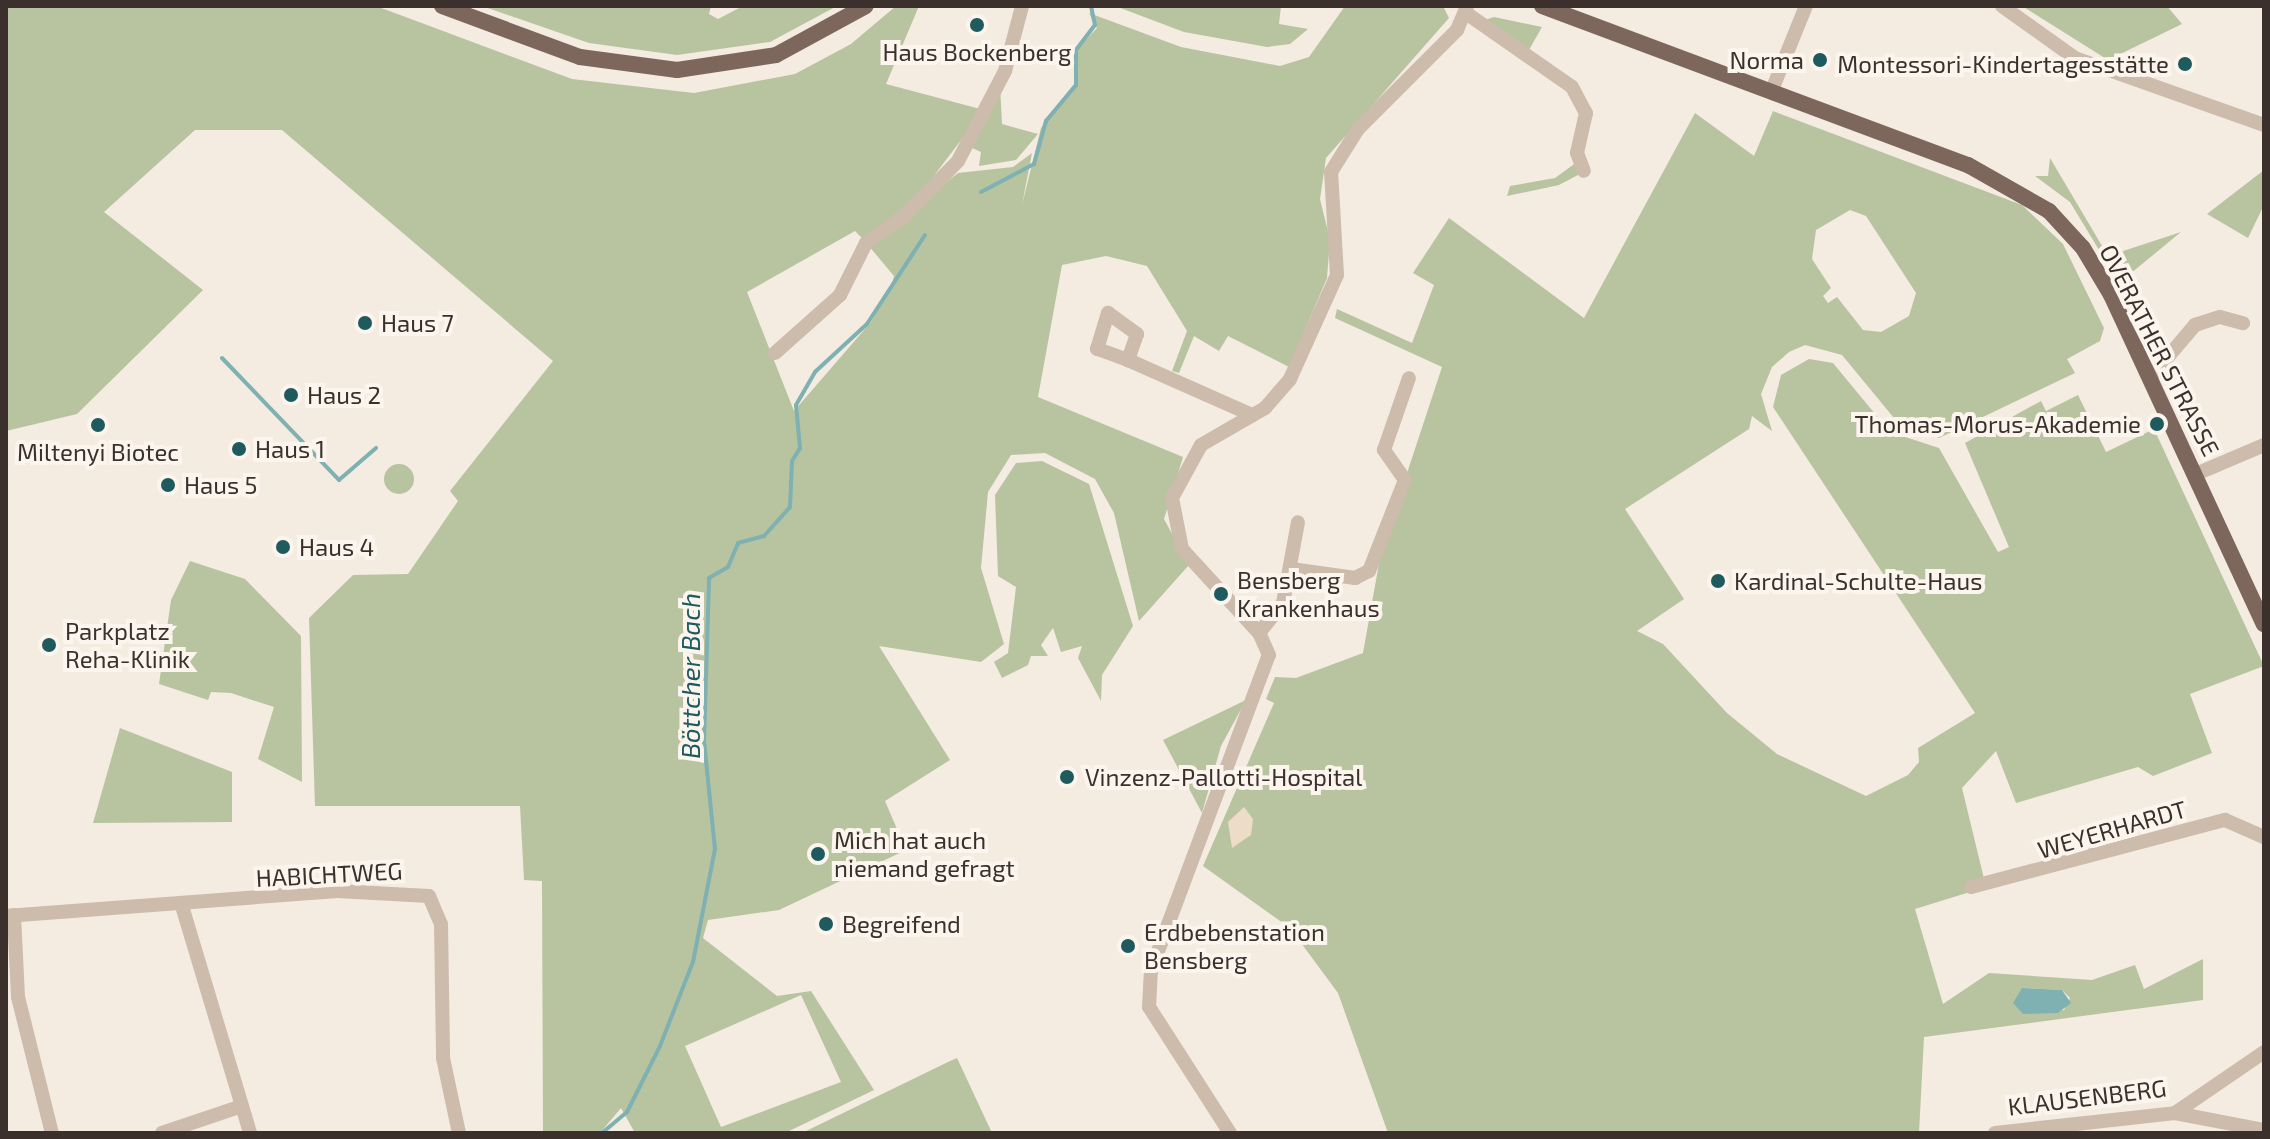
<!DOCTYPE html>
<html>
<head>
<meta charset="utf-8">
<style>
	body { margin:0 }
	#map { position:relative; width:2270px; height:1139px; overflow:hidden; background:#f4ebe1; font-family:"Exo 2",sans-serif }
	div>[style] { position:absolute }
	[style*='--x'] { left:calc(var(--x)*1px); top:calc(var(--y)*1px); width:calc(var(--w)*1px); rotate:calc(var(--a)*1deg) }
	.green>* { inset:0; background:#b8c4a0 }
	.round { border-radius:50% }
	.plaza>* { inset:0; background:#ecdcc8 }
	.water>* { inset:0; background:#7fb0b2 }
	.stream>* { height:4px; margin:-2px; padding:0 2px; transform-origin:2px; border-radius:2px; background:#7fb0b2 }
	.minor>* { height:14px; margin:-7px; padding:0 7px; transform-origin:7px; border-radius:7px; background:#cdbbac }
	.major>* { height:16px; margin:-8px; padding:0 8px; transform-origin:8px; border-radius:8px; background:#7d675c }
	.dots>* { width:22px; height:22px; translate:-50% -50%; box-sizing:border-box; border:4px solid #fbf5ee; border-radius:50% }
	span { translate:-50% -50%; white-space:nowrap; text-align:center; line-height:1.15; -webkit-text-stroke:8px #fbf5ee; paint-order:stroke }
	.poi-label { font-size:24px; color:#3b302b }
	.right { translate:-100% -50%; text-align:right }
	.left { translate:0 -50%; text-align:left }
	.street-label { font-size:24px; color:#3b302b }
	.water-label { font-size:26px; color:#1f5a5e; font-style:italic }
	.frame { position:absolute; inset:0; border:8px solid #3b302b; pointer-events:none }
</style>
</head>
<body>
<div id="map">
	<div class="green">
		<i style="clip-path:polygon(evenodd,6px 6px,376px 6px,572px 79px,694px 93px,795px 74px,851px 44px,896px 6px,919px 6px,886px 84px,984px 110px,920px 194px,864px 240px,855px 231px,747px 292px,794px 411px,871px 322px,892px 284px,894px 276px,868px 245px,958px 173px,1013px 167px,1032px 153px,1022px 205px,1041px 128px,1076px 87px,1077px 49px,1097px 28px,1089px 13px,1181px 47px,1280px 66px,1309px 57px,1345px 6px,1443px 6px,1449px 18px,1326px 158px,1320px 199px,1330px 240px,1327px 278px,1289px 367px,1228px 336px,1219px 351px,1194px 336px,1179px 373px,1172px 371px,1187px 331px,1147px 266px,1106px 256px,1062px 265px,1038px 397px,1183px 457px,1164px 519px,1189px 565px,1139px 621px,1114px 513px,1095px 479px,1045px 453px,1011px 455px,988px 492px,981px 568px,1004px 644px,981px 662px,879px 646px,950px 760px,885px 801px,906px 850px,779px 910px,708px 920px,703px 938px,777px 996px,811px 991px,874px 1090px,785px 1133px,635px 1133px,621px 1108px,600px 1133px,543px 1133px,542px 881px,524px 880px,520px 806px,315px 806px,309px 618px,353px 575px,408px 574px,458px 501px,450px 491px,553px 361px,282px 130px,195px 130px,104px 212px,203px 290px,77px 414px,6px 431px,6px 6px,801px 995px,841px 1082px,721px 1127px,685px 1046px,801px 995px)"></i>
		<i style="clip-path:polygon(482px 6px,711px 6px,709px 14px,718px 19px,743px 6px,837px 6px,770px 42px,677px 55px,589px 43px)"></i>
		<i style="clip-path:polygon(1115px 6px,1281px 6px,1279px 24px,1308px 29px,1290px 44px,1267px 47px,1184px 32px)"></i>
		<i style="clip-path:polygon(2022px 6px,2167px 6px,2182px 24px,2108px 60px)"></i>
		<i style="clip-path:polygon(1494px 17px,1542px 27px,1529px 50px,1485px 20px)"></i>
		<i style="clip-path:polygon(1000px 85px,1002px 124px,1038px 134px,1016px 160px,979px 166px,981px 152px,972px 148px)"></i>
		<i style="clip-path:polygon(evenodd,1773px 111px,2022px 205px,2063px 244px,2104px 328px,2100px 341px,2067px 359px,2075px 373px,1939px 438px,1894px 418px,1842px 355px,1805px 345px,1789px 352px,1772px 367px,1761px 394px,1772px 431px,1752px 416px,1749px 429px,1625px 509px,1684px 599px,1637px 631px,1663px 644px,1727px 713px,1777px 754px,1866px 796px,1908px 775px,1919px 762px,1918px 748px,1975px 713px,1773px 407px,1781px 375px,1809px 359px,1833px 363px,1890px 432px,1939px 448px,1998px 552px,2009px 547px,1965px 443px,2041px 401px,2046px 411px,2078px 395px,2106px 452px,2154px 429px,2264px 666px,2190px 694px,2212px 753px,2153px 776px,2138px 767px,2016px 803px,1996px 751px,1962px 788px,1986px 887px,1915px 909px,1943px 1004px,1989px 973px,2092px 980px,2135px 965px,2144px 989px,2203px 959px,2203px 1000px,1924px 1037px,1919px 1133px,1388px 1133px,1338px 993px,1290px 928px,1203px 866px,1274px 703px,1266px 699px,1275px 677px,1296px 678px,1363px 653px,1381px 552px,1442px 367px,1335px 318px,1337px 309px,1412px 343px,1434px 285px,1413px 273px,1449px 218px,1584px 318px,1695px 113px,1754px 156px,1773px 111px,1850px 210px,1866px 216px,1916px 293px,1909px 316px,1881px 332px,1863px 330px,1837px 297px,1828px 303px,1823px 296px,1831px 288px,1812px 259px,1816px 230px,1850px 210px,1773px 111px,2022px 988px,2062px 990px,2070px 998px,2064px 1010px,2023px 1014px,2022px 988px)"></i>
		<i style="clip-path:polygon(2050px 158px,2108px 256px,2181px 232px,2119px 283px,2070px 202px,2035px 176px,2048px 176px)"></i>
		<i style="clip-path:polygon(1577px 162px,1578px 175px,1559px 185px,1507px 196px,1510px 186px,1555px 178px)"></i>
		<i style="clip-path:polygon(2264px 170px,2264px 205px,2248px 238px,2207px 214px)"></i>
		<i style="clip-path:polygon(1042px 461px,1089px 484px,1133px 626px,1102px 675px,1101px 701px,1078px 658px,1082px 646px,1061px 652px,1053px 628px,1041px 645px,1048px 656px,1031px 656px,1028px 665px,1002px 678px,994px 662px,1008px 653px,1016px 587px,998px 576px,995px 495px,1016px 463px)"></i>
		<i class="round" style="left:384px;top:464px;width:30px;height:30px"></i>
		<i style="clip-path:polygon(190px 561px,245px 579px,301px 636px,302px 782px,258px 759px,274px 707px,231px 693px,211px 692px,208px 700px,159px 684px,171px 600px)"></i>
		<i style="clip-path:polygon(1246px 700px,1221px 746px,1202px 813px,1163px 740px)"></i>
		<i style="clip-path:polygon(120px 728px,232px 772px,232px 822px,93px 823px)"></i>
		<i style="clip-path:polygon(957px 1058px,992px 1133px,802px 1133px,948px 1062px)"></i>
	</div>
	<div class="plaza">
		<i style="clip-path:polygon(1244px 807px,1253px 819px,1251px 835px,1232px 848px,1228px 822px)"></i>
	</div>
	<div class="water">
		<i style="clip-path:polygon(2022px 988px,2062px 990px,2071px 1003px,2058px 1013px,2023px 1014px,2013px 1003px)"></i>
	</div>
	<div class="stream">
		<i style="--x:981;--y:192;--w:60;--a:-27.8"></i>
		<i style="--x:1034;--y:164;--w:45;--a:-74.4"></i>
		<i style="--x:1046;--y:121;--w:47;--a:-50.2"></i>
		<i style="--x:1076;--y:85;--w:35;--a:-90"></i>
		<i style="--x:1076;--y:50;--w:31;--a:-53"></i>
		<i style="--x:1095;--y:25;--w:19;--a:-102"></i>
		<i style="--x:222;--y:358;--w:169;--a:46.2"></i>
		<i style="--x:339;--y:480;--w:49;--a:-40.9"></i>
		<i style="--x:602;--y:1133;--w:33;--a:-40"></i>
		<i style="--x:627;--y:1112;--w:74;--a:-63.4"></i>
		<i style="--x:660;--y:1046;--w:90;--a:-68.6"></i>
		<i style="--x:693;--y:962;--w:115;--a:-79"></i>
		<i style="--x:715;--y:849;--w:109;--a:-95.8"></i>
		<i style="--x:704;--y:741;--w:163;--a:-88.2"></i>
		<i style="--x:709;--y:578;--w:22;--a:-30"></i>
		<i style="--x:728;--y:567;--w:26;--a:-67"></i>
		<i style="--x:738;--y:543;--w:27;--a:-15"></i>
		<i style="--x:764;--y:536;--w:39;--a:-48"></i>
		<i style="--x:790;--y:507;--w:46;--a:-87.5"></i>
		<i style="--x:792;--y:461;--w:15;--a:-58"></i>
		<i style="--x:800;--y:448;--w:43;--a:-95.3"></i>
		<i style="--x:796;--y:405;--w:39;--a:-60"></i>
		<i style="--x:816;--y:371;--w:69;--a:-42.7"></i>
		<i style="--x:867;--y:324;--w:106;--a:-56.9"></i>
	</div>
	<div class="minor">
		<i style="--x:2002;--y:6;--w:90;--a:35.5"></i>
		<i style="--x:2075;--y:58;--w:201;--a:19.5"></i>
		<i style="--x:1466;--y:13;--w:129;--a:34.9"></i>
		<i style="--x:1572;--y:87;--w:30;--a:62"></i>
		<i style="--x:1586;--y:113;--w:41;--a:102.7"></i>
		<i style="--x:1577;--y:153;--w:19;--a:69"></i>
		<i style="--x:1772;--y:90;--w:91;--a:-68"></i>
		<i style="--x:775;--y:353;--w:87;--a:-41.7"></i>
		<i style="--x:840;--y:295;--w:58;--a:-63.4"></i>
		<i style="--x:866;--y:243;--w:47;--a:-35.4"></i>
		<i style="--x:904;--y:216;--w:77;--a:-45.5"></i>
		<i style="--x:958;--y:161;--w:102;--a:-62.4"></i>
		<i style="--x:1005;--y:71;--w:67;--a:-75.3"></i>
		<i style="--x:1128;--y:360;--w:33;--a:-160"></i>
		<i style="--x:1097;--y:349;--w:38;--a:-73"></i>
		<i style="--x:1108;--y:313;--w:36;--a:36"></i>
		<i style="--x:1137;--y:334;--w:28;--a:109"></i>
		<i style="--x:1128;--y:360;--w:136;--a:23.9"></i>
		<i style="--x:2150;--y:378;--w:70;--a:-49.7"></i>
		<i style="--x:2195;--y:325;--w:26;--a:-18"></i>
		<i style="--x:2220;--y:317;--w:24;--a:15"></i>
		<i style="--x:2196;--y:474;--w:74;--a:-23.1"></i>
		<i style="--x:1291;--y:569;--w:65;--a:8"></i>
		<i style="--x:1355;--y:578;--w:16;--a:-27"></i>
		<i style="--x:1369;--y:571;--w:98;--a:-68.4"></i>
		<i style="--x:1405;--y:480;--w:37;--a:-125"></i>
		<i style="--x:1384;--y:450;--w:76;--a:-70.9"></i>
		<i style="--x:1259;--y:633;--w:38;--a:-51"></i>
		<i style="--x:1283;--y:603;--w:82;--a:-79.5"></i>
		<i style="--x:1971;--y:887;--w:263;--a:-14.8"></i>
		<i style="--x:2225;--y:820;--w:43;--a:23.6"></i>
		<i style="--x:182;--y:906;--w:237;--a:73.3"></i>
		<i style="--x:14;--y:915;--w:82;--a:87.2"></i>
		<i style="--x:18;--y:997;--w:140;--a:76"></i>
		<i style="--x:6;--y:916;--w:332;--a:-4.3"></i>
		<i style="--x:337;--y:891;--w:92;--a:3.1"></i>
		<i style="--x:429;--y:896;--w:30;--a:67"></i>
		<i style="--x:441;--y:924;--w:134;--a:89.1"></i>
		<i style="--x:443;--y:1058;--w:77;--a:78"></i>
		<i style="--x:2175;--y:1113;--w:108;--a:-34.4"></i>
		<i style="--x:162;--y:1133;--w:84;--a:-18.6"></i>
		<i style="--x:1230;--y:1133;--w:150;--a:-122.7"></i>
		<i style="--x:1149;--y:1007;--w:37;--a:-87"></i>
		<i style="--x:1151;--y:970;--w:336;--a:-69.5"></i>
		<i style="--x:1269;--y:655;--w:24;--a:-114"></i>
		<i style="--x:1259;--y:633;--w:114;--a:-132.5"></i>
		<i style="--x:1182;--y:549;--w:52;--a:-101.1"></i>
		<i style="--x:1172;--y:498;--w:60;--a:-61.3"></i>
		<i style="--x:1201;--y:445;--w:74;--a:-30"></i>
		<i style="--x:1265;--y:408;--w:38;--a:-49"></i>
		<i style="--x:1290;--y:379;--w:114;--a:-65.7"></i>
		<i style="--x:1337;--y:275;--w:103;--a:-93.3"></i>
		<i style="--x:1331;--y:172;--w:51;--a:-57.9"></i>
		<i style="--x:1358;--y:129;--w:140;--a:-45"></i>
		<i style="--x:1457;--y:30;--w:26;--a:-67"></i>
		<i style="--x:1995;--y:1133;--w:181;--a:-6.3"></i>
		<i style="--x:2175;--y:1113;--w:91;--a:10.8"></i>
	</div>
	<div class="major">
		<i style="--x:442;--y:6;--w:147;--a:20.3"></i>
		<i style="--x:580;--y:57;--w:98;--a:7.6"></i>
		<i style="--x:677;--y:70;--w:100;--a:-8.6"></i>
		<i style="--x:776;--y:55;--w:102;--a:-28.6"></i>
		<i style="--x:1542;--y:6;--w:455;--a:20.5"></i>
		<i style="--x:1968;--y:165;--w:93;--a:29.6"></i>
		<i style="--x:2049;--y:211;--w:50;--a:47.4"></i>
		<i style="--x:2083;--y:248;--w:55;--a:59.2"></i>
		<i style="--x:2111;--y:295;--w:363;--a:65.1"></i>
	</div>
	<div class="dots">
		<i style="left:977px;top:25px;background:#1f5a5e"></i>
		<i style="left:1820px;top:60px;background:#1f5a5e"></i>
		<i style="left:2185px;top:64px;background:#1f5a5e"></i>
		<i style="left:365px;top:323px;background:#1f5a5e"></i>
		<i style="left:291px;top:395px;background:#1f5a5e"></i>
		<i style="left:2157px;top:424px;background:#1f5a5e"></i>
		<i style="left:98px;top:425px;background:#1f5a5e"></i>
		<i style="left:239px;top:449px;background:#1f5a5e"></i>
		<i style="left:168px;top:485px;background:#1f5a5e"></i>
		<i style="left:283px;top:547px;background:#1f5a5e"></i>
		<i style="left:1718px;top:581px;background:#1f5a5e"></i>
		<i style="left:1221px;top:594px;background:#1f5a5e"></i>
		<i style="left:49px;top:645px;background:#1f5a5e"></i>
		<i style="left:1067px;top:777px;background:#1f5a5e"></i>
		<i style="left:818px;top:854px;background:#1f5a5e"></i>
		<i style="left:826px;top:924px;background:#1f5a5e"></i>
		<i style="left:1128px;top:946px;background:#1f5a5e"></i>
	</div>
	<div class="poi-label">
		<span style="left:977px;top:52px">Haus Bockenberg</span>
		<span class="right" style="left:1804px;top:60px">Norma</span>
		<span class="right" style="left:2169px;top:64px">Montessori-Kindertagesstätte</span>
		<span class="left" style="left:381px;top:323px">Haus 7</span>
		<span class="left" style="left:307px;top:395px">Haus 2</span>
		<span class="right" style="left:2141px;top:424px">Thomas-Morus-Akademie</span>
		<span class="left" style="left:255px;top:449px">Haus 1</span>
		<span style="left:98px;top:452px">Miltenyi Biotec</span>
		<span class="left" style="left:184px;top:485px">Haus 5</span>
		<span class="left" style="left:299px;top:547px">Haus 4</span>
		<span class="left" style="left:1237px;top:594px">Bensberg<br>Krankenhaus</span>
		<span class="left" style="left:1734px;top:581px">Kardinal-Schulte-Haus</span>
		<span class="left" style="left:65px;top:645px">Parkplatz<br>Reha-Klinik</span>
		<span class="left" style="left:1085px;top:777px">Vinzenz-Pallotti-Hospital</span>
		<span class="left" style="left:834px;top:854px">Mich hat auch<br>niemand gefragt</span>
		<span class="left" style="left:842px;top:924px">Begreifend</span>
		<span class="left" style="left:1144px;top:946px">Erdbebenstation<br>Bensberg</span>
	</div>
	<div class="street-label">
		<span style="left:2160px;top:350px;rotate:63deg">OVERATHER STRASSE</span>
		<span style="left:2112px;top:829px;rotate:-16deg">WEYERHARDT</span>
		<span style="left:329px;top:874px;rotate:-3deg">HABICHTWEG</span>
		<span style="left:2087px;top:1097px;rotate:-7deg">KLAUSENBERG</span>
	</div>
	<div class="water-label">
		<span style="left:690px;top:676px;rotate:-90deg">Böttcher Bach</span>
	</div>
	<div class="frame"></div>
</div>
</body>
</html>
